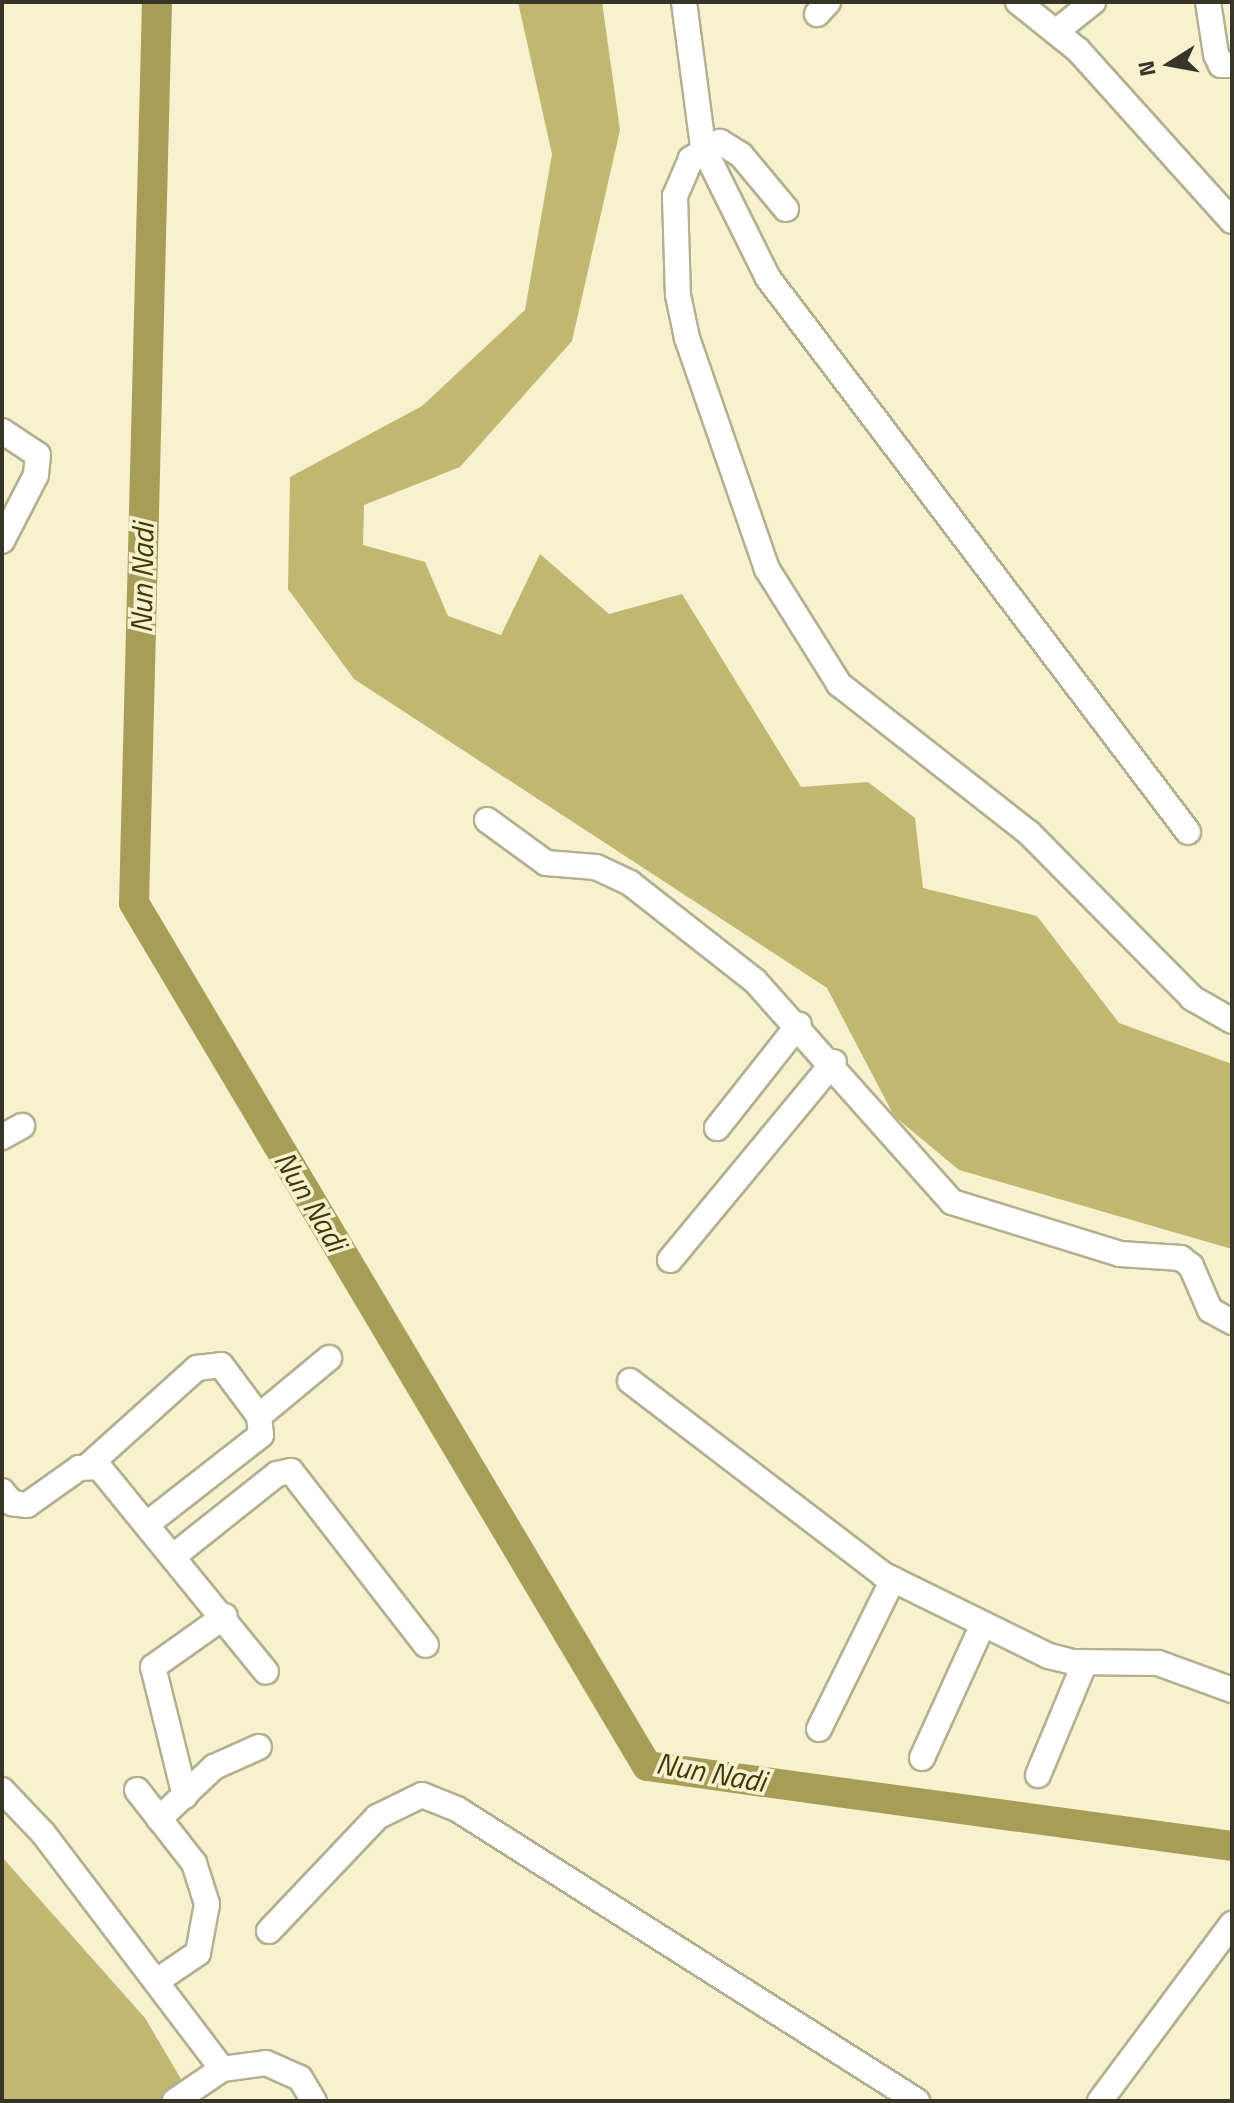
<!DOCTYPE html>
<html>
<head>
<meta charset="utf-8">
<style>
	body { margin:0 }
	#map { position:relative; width:1234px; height:2103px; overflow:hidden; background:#f6f2d0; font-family:"Titillium Web",sans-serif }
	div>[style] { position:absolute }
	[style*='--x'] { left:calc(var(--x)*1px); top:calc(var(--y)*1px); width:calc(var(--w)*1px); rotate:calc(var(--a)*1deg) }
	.forest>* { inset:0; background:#c1b770 }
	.river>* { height:30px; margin:-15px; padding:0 15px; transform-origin:15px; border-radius:15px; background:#a79d57 }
	.roads { filter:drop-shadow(2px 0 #b3af8f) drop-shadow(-2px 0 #b3af8f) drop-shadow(0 2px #b3af8f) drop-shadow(0 -2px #b3af8f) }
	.minor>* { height:24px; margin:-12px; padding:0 12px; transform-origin:12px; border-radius:12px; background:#fff }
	span { translate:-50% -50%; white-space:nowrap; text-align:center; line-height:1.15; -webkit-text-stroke:7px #f6f2d0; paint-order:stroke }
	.water-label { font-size:30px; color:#413900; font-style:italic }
	.frame { position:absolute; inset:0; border:4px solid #363528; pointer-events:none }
	.north { position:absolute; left:1130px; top:24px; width:80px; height:80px; -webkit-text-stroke:6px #f6f2d0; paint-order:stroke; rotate:259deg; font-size:22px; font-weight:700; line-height:32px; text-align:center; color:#363528 }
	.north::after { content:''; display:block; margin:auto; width:28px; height:36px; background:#363528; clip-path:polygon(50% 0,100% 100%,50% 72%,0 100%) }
</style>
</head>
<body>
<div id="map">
	<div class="forest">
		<i style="clip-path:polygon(518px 2px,602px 2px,620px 130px,572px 341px,460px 467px,364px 505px,363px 545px,425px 562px,448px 616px,501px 635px,540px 554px,609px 614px,682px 594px,801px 787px,868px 782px,915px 818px,923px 888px,1037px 916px,1119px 1023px,1232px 1064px,1232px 1249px,959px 1170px,894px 1116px,827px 988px,354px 679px,288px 589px,290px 477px,422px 406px,525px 310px,552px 154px)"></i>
		<i style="clip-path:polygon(2px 1857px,145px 2018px,194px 2101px,2px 2101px)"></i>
	</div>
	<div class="river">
		<i style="--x:157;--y:2;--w:901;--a:91.46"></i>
		<i style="--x:134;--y:903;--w:1004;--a:59.27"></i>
		<i style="--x:647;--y:1766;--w:590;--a:7.79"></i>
	</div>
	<div class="roads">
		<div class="minor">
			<i style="--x:684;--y:2;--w:146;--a:82.5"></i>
			<i style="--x:703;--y:147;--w:146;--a:63.6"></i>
			<i style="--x:768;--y:278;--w:695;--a:52.83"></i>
			<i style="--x:1018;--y:2;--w:77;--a:38.7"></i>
			<i style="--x:1078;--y:50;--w:230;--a:48"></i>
			<i style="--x:1208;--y:2;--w:53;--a:81.3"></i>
			<i style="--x:1216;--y:54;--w:12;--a:66"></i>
			<i style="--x:1221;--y:65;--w:11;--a:0"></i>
			<i style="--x:817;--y:14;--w:16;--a:-47"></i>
			<i style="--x:1058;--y:30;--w:45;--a:-38.7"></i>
			<i style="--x:786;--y:209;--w:70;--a:-129.8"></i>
			<i style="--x:741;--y:155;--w:25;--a:-148"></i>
			<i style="--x:720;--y:142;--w:34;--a:150"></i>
			<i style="--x:691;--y:159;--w:40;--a:113.4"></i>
			<i style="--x:675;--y:196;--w:99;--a:88.3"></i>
			<i style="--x:678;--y:295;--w:44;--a:78.2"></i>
			<i style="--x:687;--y:338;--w:244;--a:70.9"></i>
			<i style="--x:767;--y:569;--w:136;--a:57.9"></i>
			<i style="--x:839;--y:684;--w:241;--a:38.1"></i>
			<i style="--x:1029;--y:833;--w:232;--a:45.3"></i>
			<i style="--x:1192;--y:998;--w:46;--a:29.9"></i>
			<i style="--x:2;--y:431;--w:43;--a:33.7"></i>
			<i style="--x:38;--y:455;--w:20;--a:96"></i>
			<i style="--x:36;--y:475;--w:74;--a:117.3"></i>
			<i style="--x:487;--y:820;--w:73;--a:36.1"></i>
			<i style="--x:546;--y:863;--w:50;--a:4.6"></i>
			<i style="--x:596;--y:867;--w:38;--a:25"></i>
			<i style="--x:630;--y:883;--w:159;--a:38.1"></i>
			<i style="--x:755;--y:981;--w:296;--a:48.3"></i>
			<i style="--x:952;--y:1202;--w:176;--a:17.2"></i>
			<i style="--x:1120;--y:1254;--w:61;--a:3.8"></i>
			<i style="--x:1181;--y:1258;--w:13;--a:39"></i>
			<i style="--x:1191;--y:1266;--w:48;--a:66.6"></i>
			<i style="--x:1210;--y:1310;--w:25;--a:29"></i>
			<i style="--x:717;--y:1128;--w:132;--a:-51.7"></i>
			<i style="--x:2;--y:1137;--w:23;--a:-29"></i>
			<i style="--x:670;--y:1260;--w:257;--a:-50.4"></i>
			<i style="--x:630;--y:1381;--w:317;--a:37.4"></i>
			<i style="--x:882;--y:1574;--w:186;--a:26.2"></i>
			<i style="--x:1049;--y:1656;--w:25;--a:14"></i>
			<i style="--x:1073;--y:1662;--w:85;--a:0.7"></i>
			<i style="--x:1158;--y:1663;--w:79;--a:20"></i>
			<i style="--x:259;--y:1416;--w:91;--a:-39.6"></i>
			<i style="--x:88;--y:1466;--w:147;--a:-42"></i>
			<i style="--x:197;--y:1368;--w:24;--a:-7"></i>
			<i style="--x:221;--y:1365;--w:64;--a:53.3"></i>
			<i style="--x:259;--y:1416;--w:19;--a:84"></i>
			<i style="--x:261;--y:1435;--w:145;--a:142"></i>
			<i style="--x:2;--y:1491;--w:16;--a:50"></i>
			<i style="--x:12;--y:1503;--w:15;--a:8"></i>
			<i style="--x:27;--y:1505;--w:64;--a:-35.4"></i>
			<i style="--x:79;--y:1468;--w:20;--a:-3"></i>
			<i style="--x:99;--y:1467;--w:264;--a:50.8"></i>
			<i style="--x:175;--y:1555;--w:130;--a:-38.5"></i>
			<i style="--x:277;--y:1474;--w:14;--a:-12"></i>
			<i style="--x:291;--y:1471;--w:220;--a:52.2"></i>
			<i style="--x:819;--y:1729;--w:167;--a:-63.7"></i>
			<i style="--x:922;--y:1758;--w:147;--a:-65.5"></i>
			<i style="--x:1038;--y:1775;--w:122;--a:-67.4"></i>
			<i style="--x:2;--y:1790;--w:59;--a:46.4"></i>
			<i style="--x:43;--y:1833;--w:296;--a:52.8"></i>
			<i style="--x:137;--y:1790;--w:93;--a:52"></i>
			<i style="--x:194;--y:1863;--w:43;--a:72.4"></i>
			<i style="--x:207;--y:1904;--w:50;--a:100.4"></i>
			<i style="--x:198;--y:1953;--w:50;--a:145.7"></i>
			<i style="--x:185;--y:1796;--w:133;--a:-103.9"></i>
			<i style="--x:153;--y:1667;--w:88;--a:-35.3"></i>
			<i style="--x:159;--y:1819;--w:76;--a:-43.4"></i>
			<i style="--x:214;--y:1767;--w:49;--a:-24"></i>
			<i style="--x:269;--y:1931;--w:157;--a:-46.5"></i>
			<i style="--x:377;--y:1817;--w:50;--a:-26.1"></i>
			<i style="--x:422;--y:1795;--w:38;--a:22"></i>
			<i style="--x:457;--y:1809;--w:545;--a:32.41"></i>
			<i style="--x:175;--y:2101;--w:57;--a:-34.2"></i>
			<i style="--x:222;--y:2069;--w:44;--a:-7.8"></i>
			<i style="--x:266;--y:2063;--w:37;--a:24"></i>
			<i style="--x:300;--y:2078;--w:27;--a:59"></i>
			<i style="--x:1100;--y:2101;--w:221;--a:-53.3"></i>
		</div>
	</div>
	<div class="water-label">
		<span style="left:142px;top:578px;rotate:-89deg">Nun Nadi</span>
		<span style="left:311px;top:1201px;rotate:59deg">Nun Nadi</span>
		<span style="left:711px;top:1772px;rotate:10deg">Nun Nadi</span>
	</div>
	<div class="frame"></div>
	<div class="north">N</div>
</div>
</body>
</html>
